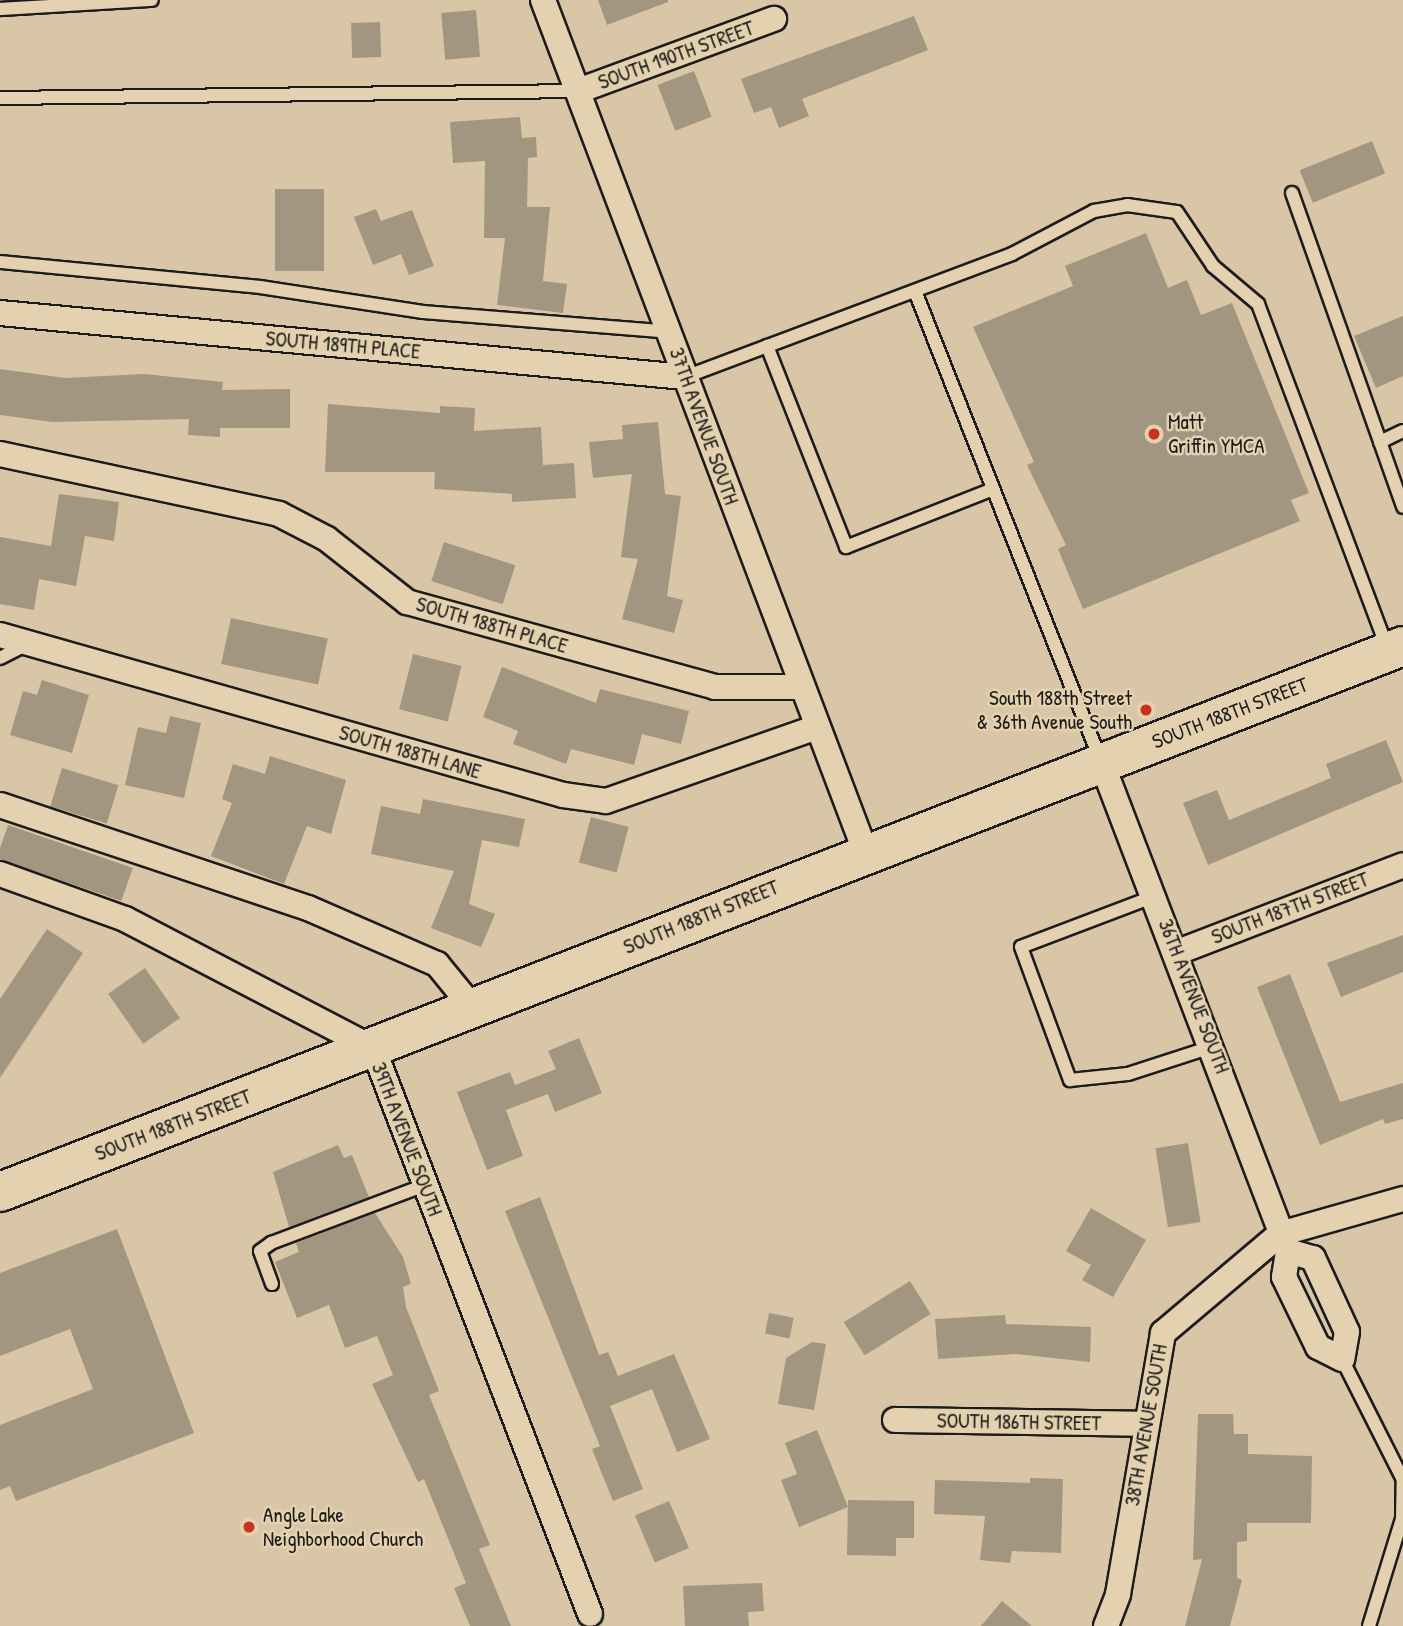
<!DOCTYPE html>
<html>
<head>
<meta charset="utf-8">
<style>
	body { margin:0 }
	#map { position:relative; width:1403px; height:1626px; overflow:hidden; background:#d8c6a6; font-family:"Patrick Hand",sans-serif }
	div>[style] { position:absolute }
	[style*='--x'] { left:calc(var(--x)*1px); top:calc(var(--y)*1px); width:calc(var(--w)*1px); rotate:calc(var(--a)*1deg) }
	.building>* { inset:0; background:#a39680; transform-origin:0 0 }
	.roads { filter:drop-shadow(2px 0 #1c1c1c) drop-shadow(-2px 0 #1c1c1c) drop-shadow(0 2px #1c1c1c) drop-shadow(0 -2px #1c1c1c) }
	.service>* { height:12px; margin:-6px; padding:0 6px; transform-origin:6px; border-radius:6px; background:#e4d1af }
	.minor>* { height:24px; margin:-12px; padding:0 12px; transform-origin:12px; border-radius:12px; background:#e4d1af }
	.primary>* { height:38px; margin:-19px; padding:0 19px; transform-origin:19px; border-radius:19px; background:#e4d1af }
	.dots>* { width:19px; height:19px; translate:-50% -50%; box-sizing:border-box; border:4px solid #e4d1af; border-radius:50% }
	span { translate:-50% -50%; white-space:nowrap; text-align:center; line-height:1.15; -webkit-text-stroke:5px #e4d1af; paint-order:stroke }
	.street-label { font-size:21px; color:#1c1c1c }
	.poi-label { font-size:21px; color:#1c1c1c }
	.left { translate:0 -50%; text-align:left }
	.right { translate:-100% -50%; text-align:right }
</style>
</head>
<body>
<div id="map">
	<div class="building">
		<i style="clip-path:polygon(598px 0,668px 0,668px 2px,607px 25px)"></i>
		<i style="left:476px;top:10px;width:47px;height:35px;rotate:85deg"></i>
		<i style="clip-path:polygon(914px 16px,928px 50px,802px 99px,809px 116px,779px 128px,771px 107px,754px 113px,741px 79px)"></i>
		<i style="left:380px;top:22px;width:35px;height:29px;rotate:88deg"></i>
		<i style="left:694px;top:71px;width:49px;height:39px;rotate:69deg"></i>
		<i style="clip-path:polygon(520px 117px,522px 138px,536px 137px,537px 157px,528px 158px,527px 207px,550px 207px,543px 281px,567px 284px,563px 313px,497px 305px,505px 238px,484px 238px,485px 161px,453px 163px,450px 122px)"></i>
		<i style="left:1372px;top:141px;width:35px;height:78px;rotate:68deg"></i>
		<i style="left:275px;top:189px;width:49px;height:82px"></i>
		<i style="clip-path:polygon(376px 209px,381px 221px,412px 210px,434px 266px,409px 275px,401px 254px,373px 265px,354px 217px)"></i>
		<i style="clip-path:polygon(1146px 233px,1168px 288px,1187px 280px,1201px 315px,1232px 303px,1309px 493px,1291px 500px,1300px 521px,1083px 609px,1058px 549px,1066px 545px,1027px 465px,1034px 462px,973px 327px,1073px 286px,1065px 266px)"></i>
		<i style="clip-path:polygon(1403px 316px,1403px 376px,1376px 388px,1354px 336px)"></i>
		<i style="clip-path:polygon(0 369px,65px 378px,144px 374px,223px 382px,222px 390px,290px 389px,290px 428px,220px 428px,220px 437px,188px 435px,189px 419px,52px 422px,0 415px)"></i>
		<i style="clip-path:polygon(328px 404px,440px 413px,440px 406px,475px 408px,474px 431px,541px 427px,543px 465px,574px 463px,576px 498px,512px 502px,512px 494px,434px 489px,435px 472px,325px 472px)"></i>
		<i style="clip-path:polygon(658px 422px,665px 494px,681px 496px,667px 596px,683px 600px,674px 633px,622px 619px,638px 559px,621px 557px,632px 474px,593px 478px,589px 442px,623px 439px,622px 425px)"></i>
		<i style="clip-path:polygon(59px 494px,119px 502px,114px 541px,85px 536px,76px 586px,39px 579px,34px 610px,0 604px,0 537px,51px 546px)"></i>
		<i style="left:444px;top:542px;width:75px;height:41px;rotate:18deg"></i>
		<i style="left:231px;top:618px;width:99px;height:47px;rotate:12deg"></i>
		<i style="left:413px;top:654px;width:50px;height:57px;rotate:14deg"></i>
		<i style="clip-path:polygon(502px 667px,596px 703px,600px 689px,689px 711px,681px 744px,642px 734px,634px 765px,571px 749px,566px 764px,513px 744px,518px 731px,483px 717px)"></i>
		<i style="clip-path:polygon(42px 680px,89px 695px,72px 753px,10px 735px,23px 691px,37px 695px)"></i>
		<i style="clip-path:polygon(170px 716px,201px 723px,184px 798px,125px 785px,138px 727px,166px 733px)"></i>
		<i style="clip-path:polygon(1386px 740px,1403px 782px,1208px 865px,1183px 803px,1217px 790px,1229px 820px,1331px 778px,1326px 764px)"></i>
		<i style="clip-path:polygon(270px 756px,346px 780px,331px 834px,307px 826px,284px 884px,211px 856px,232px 803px,222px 799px,233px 764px,265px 774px)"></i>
		<i style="left:62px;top:768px;width:59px;height:40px;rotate:17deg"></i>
		<i style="clip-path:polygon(423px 799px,525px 819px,519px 847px,482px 840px,469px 904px,495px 914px,481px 947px,431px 928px,454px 871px,371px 854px,381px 806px,420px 814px)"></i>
		<i style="left:591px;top:817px;width:39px;height:47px;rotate:15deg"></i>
		<i style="left:8px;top:825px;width:132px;height:35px;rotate:19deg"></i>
		<i style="clip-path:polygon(47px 929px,83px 953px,0 1078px,0 999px)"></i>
		<i style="clip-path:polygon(1403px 935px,1403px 972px,1341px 997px,1327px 963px)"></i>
		<i style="left:145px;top:968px;width:61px;height:45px;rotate:55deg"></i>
		<i style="clip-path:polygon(1290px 974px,1340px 1102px,1403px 1083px,1403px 1119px,1385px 1124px,1383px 1119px,1320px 1145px,1257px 987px)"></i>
		<i style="clip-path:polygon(579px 1038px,602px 1093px,555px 1112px,548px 1094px,506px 1110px,523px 1156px,487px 1170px,457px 1092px,510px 1072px,515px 1085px,556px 1069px,548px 1051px)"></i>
		<i style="left:1188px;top:1143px;width:80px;height:33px;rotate:81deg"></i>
		<i style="clip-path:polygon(338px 1145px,344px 1158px,352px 1155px,369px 1197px,289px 1227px,273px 1172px)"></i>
		<i style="clip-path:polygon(540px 1197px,599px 1355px,608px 1352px,618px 1376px,674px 1354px,710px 1439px,677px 1452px,652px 1389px,610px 1406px,643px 1489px,613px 1501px,592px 1449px,600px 1446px,505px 1211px)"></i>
		<i style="clip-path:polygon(1091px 1208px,1146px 1240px,1113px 1297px,1082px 1280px,1091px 1265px,1066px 1251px)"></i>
		<i style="clip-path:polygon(375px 1213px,403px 1257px,411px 1284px,403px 1287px,406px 1307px,439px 1391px,429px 1395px,490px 1545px,479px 1549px,511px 1626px,470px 1626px,454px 1588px,466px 1583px,424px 1479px,418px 1482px,372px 1384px,393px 1375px,377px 1336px,345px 1348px,329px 1305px,297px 1318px,275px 1262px,299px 1252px,296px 1243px)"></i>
		<i style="clip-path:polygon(117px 1229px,194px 1433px,16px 1501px,10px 1486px,0 1490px,0 1425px,93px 1389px,70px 1329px,0 1356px,0 1273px)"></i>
		<i style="left:910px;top:1281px;width:39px;height:78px;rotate:58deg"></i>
		<i style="left:769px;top:1313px;width:25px;height:21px;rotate:11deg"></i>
		<i style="clip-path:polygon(1005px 1315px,1006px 1324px,1091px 1327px,1090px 1362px,1016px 1354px,938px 1359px,935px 1319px)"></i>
		<i style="clip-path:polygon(812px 1342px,826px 1344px,814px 1410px,778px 1404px,786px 1358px)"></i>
		<i style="clip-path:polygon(1198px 1414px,1233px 1414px,1234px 1434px,1248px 1434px,1248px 1454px,1312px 1456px,1311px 1523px,1247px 1523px,1247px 1541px,1237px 1542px,1237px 1578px,1242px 1580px,1230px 1626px,1185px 1626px,1202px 1559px,1193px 1560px)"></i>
		<i style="clip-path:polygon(817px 1430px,848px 1507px,799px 1527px,781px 1480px,797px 1474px,785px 1443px)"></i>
		<i style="clip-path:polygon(1030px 1478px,1063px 1479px,1061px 1553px,1012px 1551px,1010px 1563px,980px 1560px,985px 1516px,934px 1514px,935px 1480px,1030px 1483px)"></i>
		<i style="clip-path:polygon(848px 1500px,914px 1501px,914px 1538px,896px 1538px,896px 1556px,847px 1555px)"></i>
		<i style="left:669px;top:1501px;width:51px;height:37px;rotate:67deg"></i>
		<i style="clip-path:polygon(762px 1583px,764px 1611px,748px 1612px,749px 1626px,685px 1626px,683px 1586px)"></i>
		<i style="clip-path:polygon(1002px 1601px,1032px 1626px,981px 1626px)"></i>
	</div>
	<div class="roads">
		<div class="service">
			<i style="--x:0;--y:9;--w:152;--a:-3.4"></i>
			<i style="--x:0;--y:98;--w:578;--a:-0.69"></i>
			<i style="--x:1292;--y:193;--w:333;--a:70.5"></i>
			<i style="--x:0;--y:262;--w:261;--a:5.5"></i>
			<i style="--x:260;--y:287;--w:165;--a:8.7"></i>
			<i style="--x:423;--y:312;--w:247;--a:4.6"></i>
			<i style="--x:915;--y:291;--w:503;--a:68.43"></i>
			<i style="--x:767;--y:346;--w:216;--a:68.5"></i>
			<i style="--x:846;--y:547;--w:158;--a:-21.5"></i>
			<i style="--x:685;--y:377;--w:349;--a:-20.6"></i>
			<i style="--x:1012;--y:254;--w:93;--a:-27.7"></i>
			<i style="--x:1094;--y:211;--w:34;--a:-10"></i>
			<i style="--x:1127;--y:205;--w:50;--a:8"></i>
			<i style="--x:1177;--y:212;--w:65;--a:56.3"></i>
			<i style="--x:1213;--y:266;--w:59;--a:40.2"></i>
			<i style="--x:1258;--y:304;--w:367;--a:69.4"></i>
			<i style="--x:1380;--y:442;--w:25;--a:-26"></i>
			<i style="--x:0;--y:658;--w:29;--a:-27"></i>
			<i style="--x:1155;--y:896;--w:143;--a:159.2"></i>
			<i style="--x:1021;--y:947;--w:142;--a:69.8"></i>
			<i style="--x:1070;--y:1080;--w:58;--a:-5.9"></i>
			<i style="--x:1128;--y:1074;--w:90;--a:-18"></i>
			<i style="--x:272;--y:1284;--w:35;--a:-110"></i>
			<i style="--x:260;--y:1251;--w:14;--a:-36"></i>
			<i style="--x:271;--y:1243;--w:165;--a:-20.6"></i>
			<i style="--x:1342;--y:1359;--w:136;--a:63.2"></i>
			<i style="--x:1369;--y:1626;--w:112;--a:-72.9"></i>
			<i style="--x:1402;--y:1519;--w:39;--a:-89"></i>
		</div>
		<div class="minor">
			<i style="--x:543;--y:0;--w:910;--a:69.27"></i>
			<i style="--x:578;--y:91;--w:209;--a:-20.2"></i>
			<i style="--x:0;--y:313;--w:688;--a:5.34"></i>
			<i style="--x:0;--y:454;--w:285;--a:12.1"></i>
			<i style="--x:279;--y:514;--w:54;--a:27.5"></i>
			<i style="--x:327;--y:539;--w:102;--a:38.2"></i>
			<i style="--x:407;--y:602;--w:320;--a:15.4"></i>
			<i style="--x:715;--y:687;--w:87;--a:0"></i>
			<i style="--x:0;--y:635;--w:585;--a:15.86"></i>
			<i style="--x:563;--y:795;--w:43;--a:7.9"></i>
			<i style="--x:606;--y:801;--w:224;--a:-19.3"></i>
			<i style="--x:1101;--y:761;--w:524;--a:69.11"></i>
			<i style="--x:0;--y:805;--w:325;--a:18.5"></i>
			<i style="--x:308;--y:908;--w:141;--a:23.5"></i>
			<i style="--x:437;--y:964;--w:57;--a:50.7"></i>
			<i style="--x:0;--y:874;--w:133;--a:19.8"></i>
			<i style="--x:125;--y:919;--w:280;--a:27.5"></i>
			<i style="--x:373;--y:1048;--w:606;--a:69.02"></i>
			<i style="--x:1178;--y:952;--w:241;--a:-21.1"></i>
			<i style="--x:1288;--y:1251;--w:26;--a:16"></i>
			<i style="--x:1313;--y:1258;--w:81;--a:65.3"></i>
			<i style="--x:1347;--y:1332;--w:27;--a:100"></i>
			<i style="--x:1342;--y:1359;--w:27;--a:-153"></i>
			<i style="--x:1318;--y:1347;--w:78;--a:-115.9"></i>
			<i style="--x:1284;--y:1277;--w:26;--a:-81"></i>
			<i style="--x:895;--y:1420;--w:249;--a:0.9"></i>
			<i style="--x:1106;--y:1626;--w:34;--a:-69"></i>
			<i style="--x:1118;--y:1594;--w:265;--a:-80.2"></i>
			<i style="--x:1163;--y:1333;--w:153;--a:-40.2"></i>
			<i style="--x:1280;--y:1234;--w:128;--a:-15.9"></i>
		</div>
		<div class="primary">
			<i style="--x:0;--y:1192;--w:1505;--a:-21.26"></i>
		</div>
	</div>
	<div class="dots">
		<i style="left:1154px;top:434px;background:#c8321e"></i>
		<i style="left:1146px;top:710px;background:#c8321e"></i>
		<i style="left:249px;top:1527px;background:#c8321e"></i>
	</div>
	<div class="street-label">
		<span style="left:676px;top:55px;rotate:-20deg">SOUTH 190TH STREET</span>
		<span style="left:343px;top:345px;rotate:5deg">SOUTH 189TH PLACE</span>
		<span style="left:704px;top:426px;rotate:70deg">37TH AVENUE SOUTH</span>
		<span style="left:492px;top:625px;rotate:16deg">SOUTH 188TH PLACE</span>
		<span style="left:1230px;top:713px;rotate:-21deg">SOUTH 188TH STREET</span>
		<span style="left:410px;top:752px;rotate:16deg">SOUTH 188TH LANE</span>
		<span style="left:1290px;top:908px;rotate:-21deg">SOUTH 187TH STREET</span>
		<span style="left:701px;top:917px;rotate:-22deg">SOUTH 188TH STREET</span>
		<span style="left:1194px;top:996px;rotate:69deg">36TH AVENUE SOUTH</span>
		<span style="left:173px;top:1125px;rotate:-21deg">SOUTH 188TH STREET</span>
		<span style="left:407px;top:1139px;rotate:69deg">39TH AVENUE SOUTH</span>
		<span style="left:1019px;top:1422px;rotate:1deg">SOUTH 186TH STREET</span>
		<span style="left:1146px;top:1425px;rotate:-80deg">38TH AVENUE SOUTH</span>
	</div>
	<div class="poi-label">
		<span class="left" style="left:1168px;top:434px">Matt<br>Griffin YMCA</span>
		<span class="right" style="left:1132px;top:710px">South 188th Street<br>&amp; 36th Avenue South</span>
		<span class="left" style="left:263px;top:1527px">Angle Lake<br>Neighborhood Church</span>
	</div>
</div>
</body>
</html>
